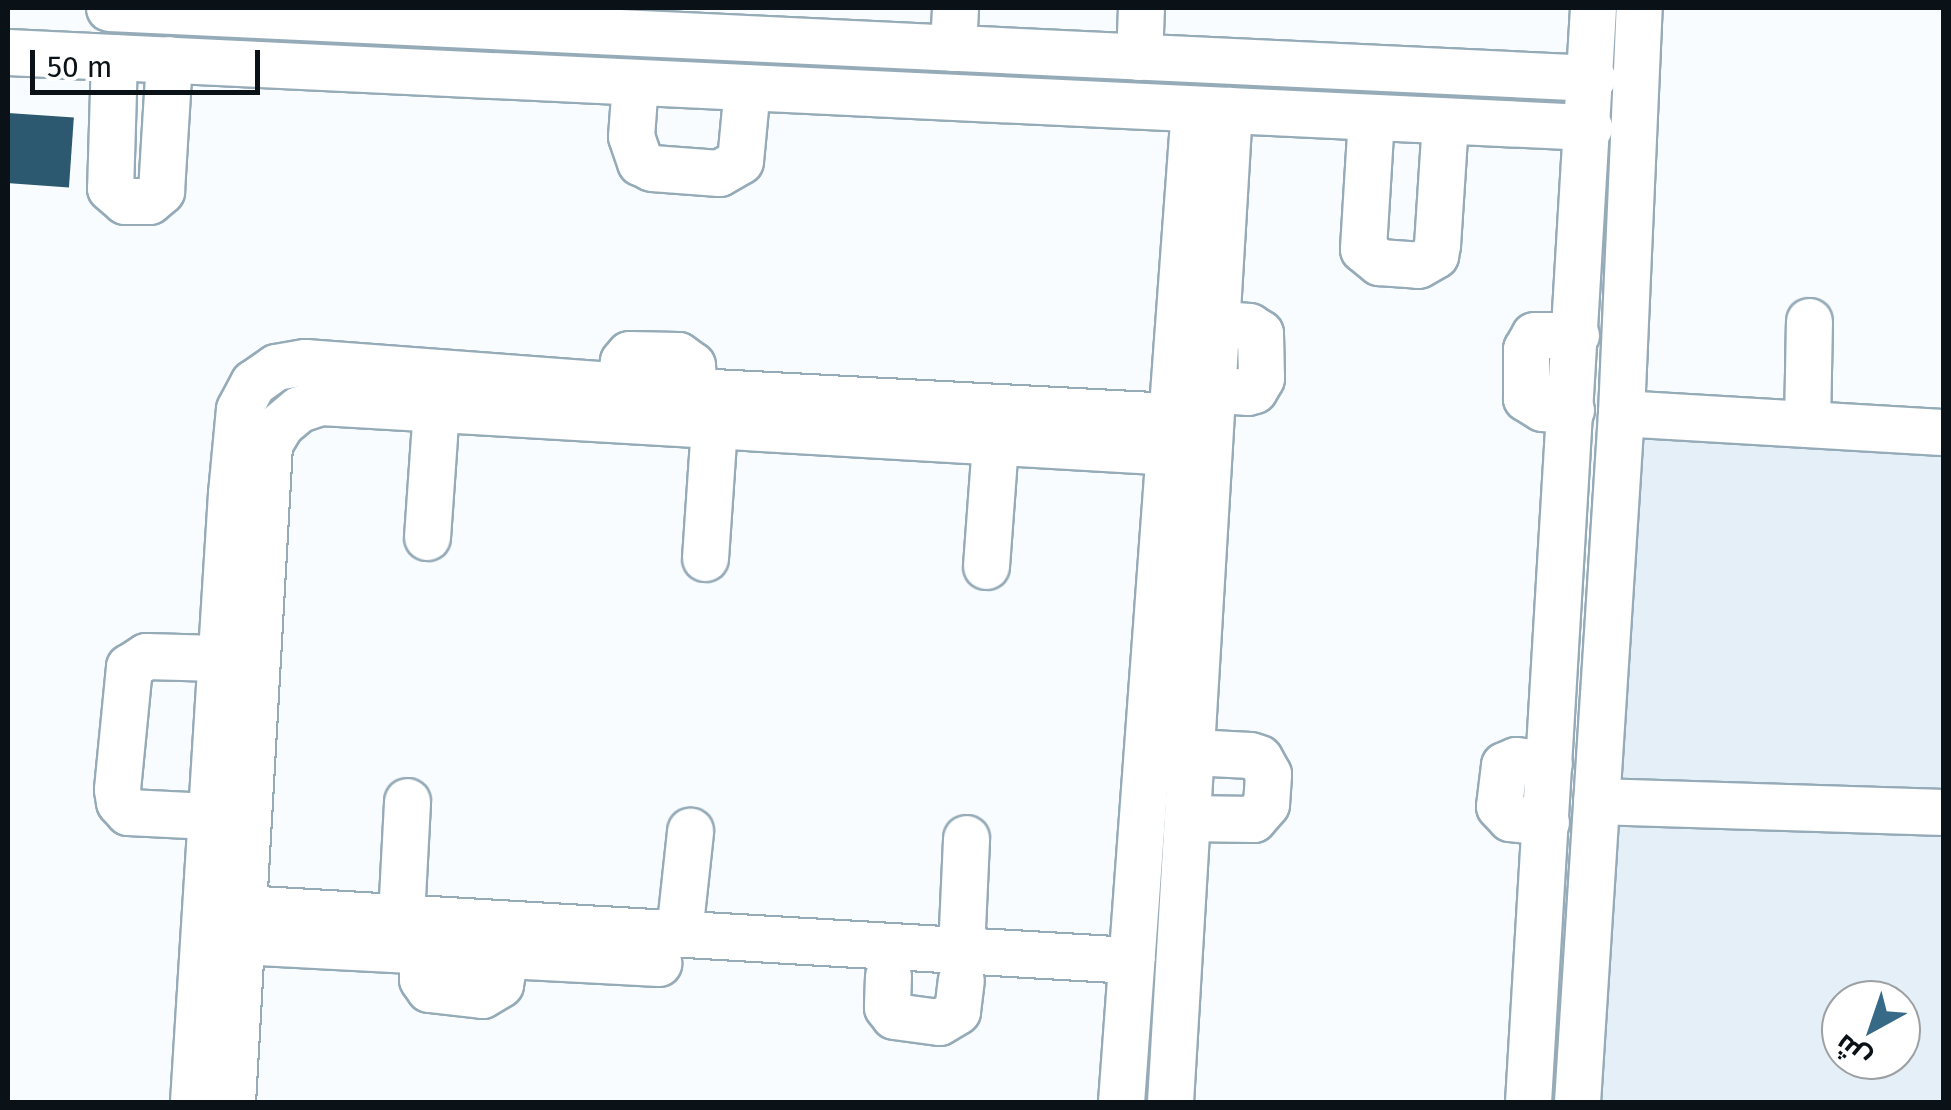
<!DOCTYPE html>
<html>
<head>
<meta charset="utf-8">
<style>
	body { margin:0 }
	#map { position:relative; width:1951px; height:1110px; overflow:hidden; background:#f8fcff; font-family:"Fira Sans",Cairo,sans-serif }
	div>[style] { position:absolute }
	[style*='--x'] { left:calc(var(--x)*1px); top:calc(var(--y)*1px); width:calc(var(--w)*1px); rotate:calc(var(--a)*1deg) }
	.built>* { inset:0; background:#e4eff7 }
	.building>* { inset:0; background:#2c5870; transform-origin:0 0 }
	.roads { filter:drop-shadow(2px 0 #96abb8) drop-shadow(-2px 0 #96abb8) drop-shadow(0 2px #96abb8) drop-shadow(0 -2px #96abb8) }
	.minor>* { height:45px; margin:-22.5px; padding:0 22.5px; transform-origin:22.5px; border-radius:22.5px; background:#fff }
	span { translate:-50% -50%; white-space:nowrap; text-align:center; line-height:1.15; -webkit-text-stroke:10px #fff; paint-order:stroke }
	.frame { position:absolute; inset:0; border:10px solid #0a1217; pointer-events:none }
	.north { position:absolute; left:1821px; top:980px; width:100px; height:100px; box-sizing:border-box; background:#fff; border:2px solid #9da0a2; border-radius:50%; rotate:220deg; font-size:28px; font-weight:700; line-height:40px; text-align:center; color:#0a1217 }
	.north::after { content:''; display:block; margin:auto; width:35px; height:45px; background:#366a87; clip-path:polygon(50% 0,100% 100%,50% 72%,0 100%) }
	.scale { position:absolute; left:30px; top:50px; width:230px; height:45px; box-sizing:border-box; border:5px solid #0a1217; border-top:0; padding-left:12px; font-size:30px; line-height:35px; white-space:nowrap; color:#0a1217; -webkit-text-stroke:8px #fff; paint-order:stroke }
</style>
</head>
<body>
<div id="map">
	<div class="built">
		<i style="clip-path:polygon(evenodd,1618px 436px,1943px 454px,1943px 1102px,1576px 1102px,1618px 436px,1841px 1000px,1901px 1000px,1901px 1060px,1841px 1060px,1841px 1000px)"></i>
	</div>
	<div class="building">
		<i style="left:8px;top:113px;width:66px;height:70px;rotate:4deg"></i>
	</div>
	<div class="roads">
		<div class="minor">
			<i style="--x:109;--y:8;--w:1485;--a:2.7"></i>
			<i style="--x:953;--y:48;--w:40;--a:-87.1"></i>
			<i style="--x:8;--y:52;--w:1583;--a:2.72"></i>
			<i style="--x:114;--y:57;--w:131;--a:91.7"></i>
			<i style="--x:110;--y:188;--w:20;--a:41"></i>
			<i style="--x:125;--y:201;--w:24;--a:0"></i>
			<i style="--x:149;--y:201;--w:16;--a:-40"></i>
			<i style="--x:161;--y:191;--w:132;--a:-86.5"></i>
			<i style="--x:1139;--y:57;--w:49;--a:-87.7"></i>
			<i style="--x:635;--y:82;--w:54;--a:94.2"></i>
			<i style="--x:631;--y:136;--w:28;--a:71"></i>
			<i style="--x:640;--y:162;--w:13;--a:27"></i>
			<i style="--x:652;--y:168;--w:67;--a:4.3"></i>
			<i style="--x:719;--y:173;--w:24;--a:-30"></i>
			<i style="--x:740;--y:161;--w:74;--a:-84.6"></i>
			<i style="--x:1371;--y:117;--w:132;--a:93.5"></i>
			<i style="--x:1363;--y:249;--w:21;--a:39"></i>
			<i style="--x:1379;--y:262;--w:39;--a:4"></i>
			<i style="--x:1418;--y:265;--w:20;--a:-30"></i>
			<i style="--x:1435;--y:255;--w:10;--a:-79"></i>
			<i style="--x:1437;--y:245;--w:124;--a:-86.3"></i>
			<i style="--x:619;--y:386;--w:25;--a:-81"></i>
			<i style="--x:623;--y:361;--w:9;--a:-49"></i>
			<i style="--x:629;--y:354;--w:49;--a:1.2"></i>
			<i style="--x:678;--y:355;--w:17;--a:36"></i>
			<i style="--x:692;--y:365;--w:26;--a:86"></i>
			<i style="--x:1213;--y:390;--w:34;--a:3"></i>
			<i style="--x:1247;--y:392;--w:7;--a:-16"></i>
			<i style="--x:1254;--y:390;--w:14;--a:-60"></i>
			<i style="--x:1261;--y:378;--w:45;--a:-91.3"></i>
			<i style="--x:1260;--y:333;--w:13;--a:-148"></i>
			<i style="--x:1249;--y:326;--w:32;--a:-176"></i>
			<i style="--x:1571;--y:410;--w:29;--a:-176"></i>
			<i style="--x:1542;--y:408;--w:19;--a:-148"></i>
			<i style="--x:1526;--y:398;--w:49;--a:-90"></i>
			<i style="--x:1526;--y:349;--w:16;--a:-60"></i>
			<i style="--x:1534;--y:335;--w:42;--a:0"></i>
			<i style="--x:1621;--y:413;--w:324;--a:3.4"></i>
			<i style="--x:1807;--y:424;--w:103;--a:-88.9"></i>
			<i style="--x:427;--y:537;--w:128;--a:-86"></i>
			<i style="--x:705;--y:558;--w:132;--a:-86.1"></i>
			<i style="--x:986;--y:566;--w:124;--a:-85.8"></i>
			<i style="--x:1596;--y:801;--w:348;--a:1.8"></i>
			<i style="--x:209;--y:816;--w:81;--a:-177.2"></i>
			<i style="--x:128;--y:812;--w:13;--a:-132"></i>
			<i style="--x:119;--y:802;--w:13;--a:-99"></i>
			<i style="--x:117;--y:789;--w:123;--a:-84.4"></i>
			<i style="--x:129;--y:667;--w:20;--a:-33"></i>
			<i style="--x:146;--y:656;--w:72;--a:1.6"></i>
			<i style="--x:1187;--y:818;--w:66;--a:0.9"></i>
			<i style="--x:1253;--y:819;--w:20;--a:-49"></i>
			<i style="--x:1266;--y:804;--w:30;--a:-86"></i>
			<i style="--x:1268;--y:774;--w:18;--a:-119"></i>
			<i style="--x:1259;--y:758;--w:9;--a:-162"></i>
			<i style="--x:1250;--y:755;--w:59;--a:-177.1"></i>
			<i style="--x:1546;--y:822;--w:36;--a:-174"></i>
			<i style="--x:1510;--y:818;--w:16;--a:-133"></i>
			<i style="--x:1499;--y:806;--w:41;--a:-83"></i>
			<i style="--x:1504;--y:765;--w:13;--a:-23"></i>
			<i style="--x:1516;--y:760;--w:33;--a:7"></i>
			<i style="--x:242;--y:908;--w:891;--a:3.35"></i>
			<i style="--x:401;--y:917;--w:116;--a:-87"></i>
			<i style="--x:679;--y:933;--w:103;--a:-83.8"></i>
			<i style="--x:240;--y:941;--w:419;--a:3"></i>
			<i style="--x:422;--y:950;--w:29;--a:90"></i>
			<i style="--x:422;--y:979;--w:12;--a:55"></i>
			<i style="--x:429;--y:989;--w:53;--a:6.5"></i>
			<i style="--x:482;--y:995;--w:21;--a:-31"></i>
			<i style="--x:500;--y:984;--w:29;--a:-80"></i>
			<i style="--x:961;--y:950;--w:112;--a:-87.4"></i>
			<i style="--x:888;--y:976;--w:31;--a:92"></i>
			<i style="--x:887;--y:1007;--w:11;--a:52"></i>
			<i style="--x:894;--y:1016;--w:45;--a:7.6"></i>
			<i style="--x:939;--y:1022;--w:21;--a:-31"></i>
			<i style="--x:957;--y:1011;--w:31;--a:-83"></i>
			<i style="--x:193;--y:1102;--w:610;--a:-86.43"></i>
			<i style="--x:231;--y:493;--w:84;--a:-84.6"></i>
			<i style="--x:239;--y:409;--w:30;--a:-62"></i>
			<i style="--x:253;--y:383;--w:28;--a:-35"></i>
			<i style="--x:276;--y:367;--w:29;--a:-10"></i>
			<i style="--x:305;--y:362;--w:390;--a:4.3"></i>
			<i style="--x:694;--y:391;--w:478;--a:3"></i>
			<i style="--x:232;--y:1102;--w:659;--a:-86.78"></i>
			<i style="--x:269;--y:444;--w:23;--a:-59"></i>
			<i style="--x:281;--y:424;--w:23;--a:-40"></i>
			<i style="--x:299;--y:409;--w:23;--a:-18"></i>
			<i style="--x:321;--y:402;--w:849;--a:3.37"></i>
			<i style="--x:1121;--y:1102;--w:996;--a:-85.8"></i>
			<i style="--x:1170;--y:1102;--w:994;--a:-86.6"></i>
			<i style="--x:1528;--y:1102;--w:1096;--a:-86.6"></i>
			<i style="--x:1577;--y:1102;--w:690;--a:-86.35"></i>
			<i style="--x:1621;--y:413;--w:405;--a:-87.5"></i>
		</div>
	</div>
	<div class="frame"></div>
	<div class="north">ش</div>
	<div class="scale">50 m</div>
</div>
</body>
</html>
